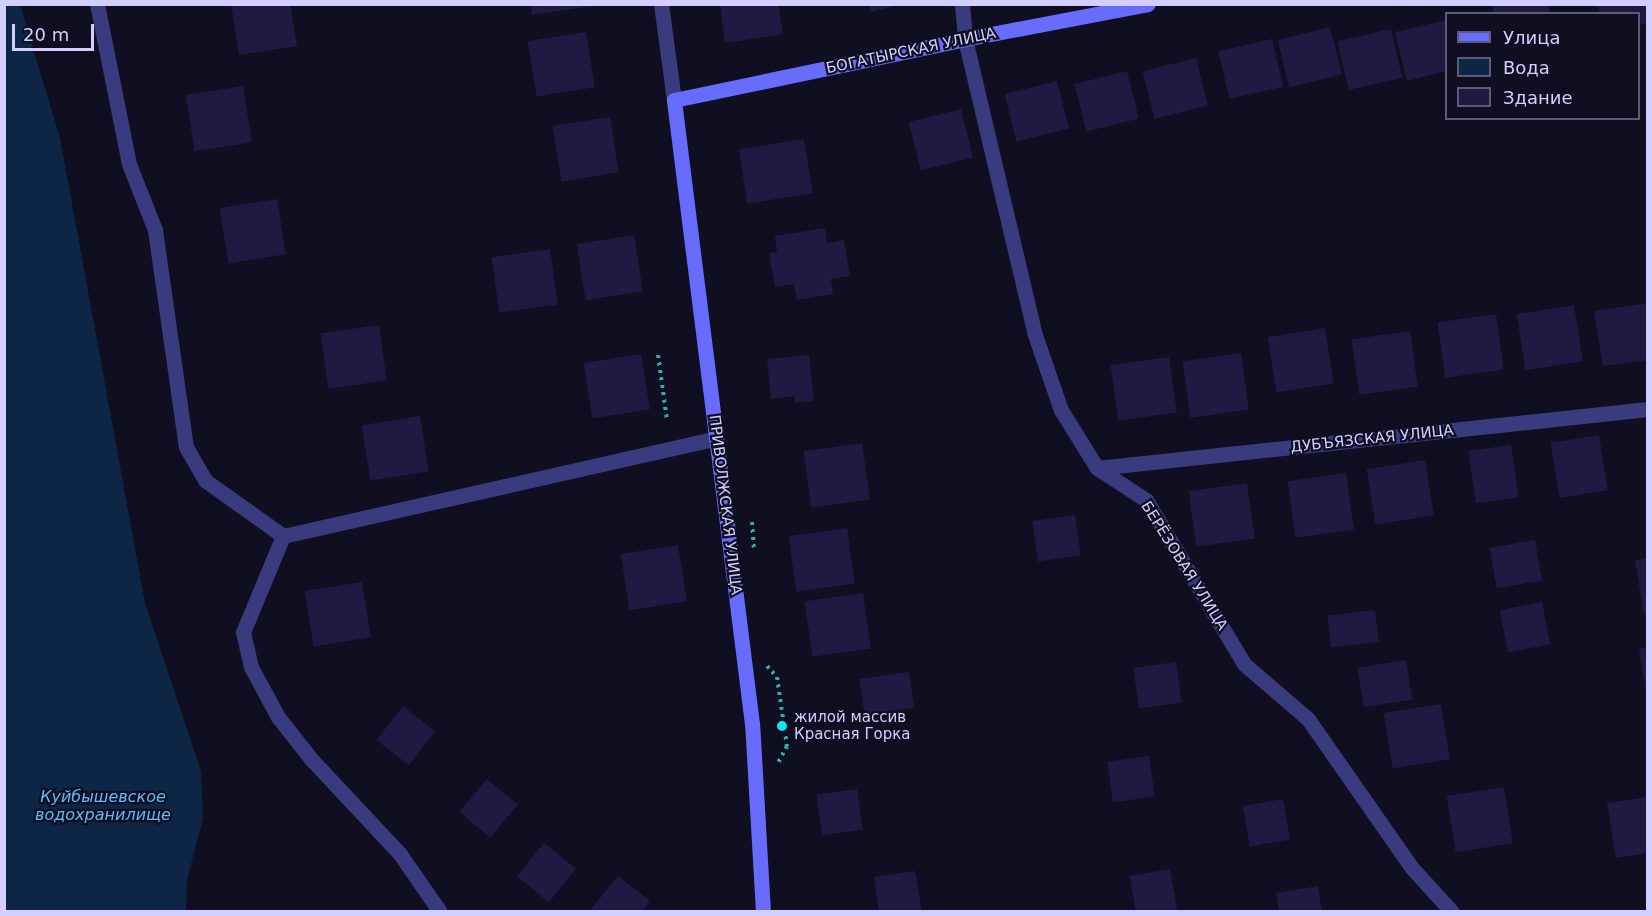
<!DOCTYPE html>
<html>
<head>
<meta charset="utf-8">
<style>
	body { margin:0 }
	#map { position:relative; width:1652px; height:916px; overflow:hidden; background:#100e21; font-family:"DejaVu Sans",sans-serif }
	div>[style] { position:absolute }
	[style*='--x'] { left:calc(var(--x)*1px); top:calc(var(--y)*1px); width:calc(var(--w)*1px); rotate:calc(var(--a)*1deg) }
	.water>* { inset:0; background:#0d2646 }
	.building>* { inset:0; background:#201a42; transform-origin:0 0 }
	.path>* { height:4px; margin-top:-2px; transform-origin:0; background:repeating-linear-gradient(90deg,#31b0a2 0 3px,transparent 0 7.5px) }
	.minor>* { height:15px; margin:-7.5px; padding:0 7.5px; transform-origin:7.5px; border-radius:7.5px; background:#3a3b7f }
	.secondary>* { height:15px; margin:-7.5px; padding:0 7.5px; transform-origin:7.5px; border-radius:7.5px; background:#686cfc }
	.dots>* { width:16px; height:16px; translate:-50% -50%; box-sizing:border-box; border:3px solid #100e21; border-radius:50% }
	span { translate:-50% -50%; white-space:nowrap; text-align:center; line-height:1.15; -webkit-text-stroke:4.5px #100e21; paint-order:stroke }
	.street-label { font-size:15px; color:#d2cffe }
	.poi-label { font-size:15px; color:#d2cffe }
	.left { translate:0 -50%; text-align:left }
	.water-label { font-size:16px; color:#60bbfb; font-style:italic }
	.frame { position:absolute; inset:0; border:6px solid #d2cffe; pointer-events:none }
	.legend { position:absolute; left:1445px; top:12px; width:195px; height:108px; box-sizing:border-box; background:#100e21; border:2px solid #5e5b79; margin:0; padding:8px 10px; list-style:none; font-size:18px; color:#d2cffe }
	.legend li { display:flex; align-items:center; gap:12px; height:30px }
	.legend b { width:30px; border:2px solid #5e5b79 }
	.scale { position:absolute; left:12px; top:24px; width:82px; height:27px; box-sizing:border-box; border:3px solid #d2cffe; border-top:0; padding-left:8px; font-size:18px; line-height:21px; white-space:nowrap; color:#d2cffe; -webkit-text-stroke:4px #100e21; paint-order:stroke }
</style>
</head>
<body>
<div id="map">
	<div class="water">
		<i style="clip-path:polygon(20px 5px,60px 138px,145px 603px,201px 771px,203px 819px,187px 879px,186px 911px,5px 911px,4px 5px)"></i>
	</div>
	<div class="building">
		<i style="clip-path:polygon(231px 4px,290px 4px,297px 46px,239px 55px)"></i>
		<i style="clip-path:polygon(530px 4px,591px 4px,591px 6px,532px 15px)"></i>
		<i style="clip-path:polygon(720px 4px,778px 4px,783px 34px,725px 43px)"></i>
		<i style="clip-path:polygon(869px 4px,898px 4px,898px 5px,871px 12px)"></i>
		<i style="left:1493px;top:4px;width:56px;height:10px"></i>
		<i style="clip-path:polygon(1598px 4px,1648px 4px,1648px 23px,1638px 25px,1638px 14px,1600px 14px)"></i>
		<i style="clip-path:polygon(1446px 20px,1446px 71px,1407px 81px,1395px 32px)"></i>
		<i style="left:1330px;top:27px;width:49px;height:54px;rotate:76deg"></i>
		<i style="left:1391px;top:29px;width:50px;height:55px;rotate:77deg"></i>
		<i style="left:586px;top:32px;width:56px;height:59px;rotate:81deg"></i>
		<i style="left:1272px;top:39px;width:49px;height:55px;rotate:77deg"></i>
		<i style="left:1196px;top:58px;width:49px;height:55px;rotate:76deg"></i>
		<i style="left:1127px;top:71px;width:49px;height:54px;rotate:76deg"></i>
		<i style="left:1057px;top:81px;width:49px;height:54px;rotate:76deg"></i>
		<i style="left:243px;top:86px;width:57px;height:58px;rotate:81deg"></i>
		<i style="left:961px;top:109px;width:50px;height:54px;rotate:76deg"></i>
		<i style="left:610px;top:117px;width:56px;height:58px;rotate:81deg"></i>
		<i style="left:804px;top:139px;width:55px;height:66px;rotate:81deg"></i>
		<i style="left:277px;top:199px;width:56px;height:58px;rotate:81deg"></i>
		<i style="clip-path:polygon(825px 228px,827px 243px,844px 240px,850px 276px,831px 279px,833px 294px,797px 300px,794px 284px,775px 287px,769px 253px,777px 252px,775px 236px)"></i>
		<i style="left:634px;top:235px;width:57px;height:58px;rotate:81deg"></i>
		<i style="left:550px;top:249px;width:56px;height:59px;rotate:82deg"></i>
		<i style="clip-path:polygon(1648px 303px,1648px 360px,1603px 366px,1594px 311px)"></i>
		<i style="left:1574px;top:305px;width:57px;height:58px;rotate:81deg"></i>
		<i style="left:1496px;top:314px;width:56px;height:59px;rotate:82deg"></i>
		<i style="left:379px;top:325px;width:56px;height:59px;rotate:82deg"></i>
		<i style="left:1325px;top:328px;width:56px;height:58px;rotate:81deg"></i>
		<i style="left:1410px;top:331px;width:56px;height:59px;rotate:82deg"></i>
		<i style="left:1241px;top:353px;width:57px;height:59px;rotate:82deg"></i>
		<i style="left:641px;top:354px;width:56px;height:58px;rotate:81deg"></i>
		<i style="clip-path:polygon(809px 355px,814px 401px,795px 403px,795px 396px,771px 399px,767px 359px)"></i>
		<i style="left:1169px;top:357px;width:56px;height:59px;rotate:82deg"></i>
		<i style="left:420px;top:416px;width:56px;height:59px;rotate:81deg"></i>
		<i style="left:1599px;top:435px;width:56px;height:49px;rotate:81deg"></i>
		<i style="left:862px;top:443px;width:57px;height:59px;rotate:82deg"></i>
		<i style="left:1511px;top:445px;width:53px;height:43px;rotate:82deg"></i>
		<i style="left:1425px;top:460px;width:56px;height:59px;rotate:81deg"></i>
		<i style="left:1346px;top:473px;width:57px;height:59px;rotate:82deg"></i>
		<i style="left:1247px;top:483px;width:56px;height:59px;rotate:82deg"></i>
		<i style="left:1075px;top:515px;width:41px;height:43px;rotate:82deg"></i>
		<i style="left:847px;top:528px;width:56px;height:59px;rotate:82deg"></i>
		<i style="left:1535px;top:540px;width:41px;height:46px;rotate:80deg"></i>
		<i style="left:678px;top:545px;width:57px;height:58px;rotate:81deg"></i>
		<i style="clip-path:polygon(1648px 558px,1648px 614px,1644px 615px,1635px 560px)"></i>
		<i style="left:362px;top:582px;width:56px;height:58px;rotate:81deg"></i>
		<i style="left:863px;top:593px;width:56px;height:59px;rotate:82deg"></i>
		<i style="left:1542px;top:602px;width:43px;height:43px;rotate:79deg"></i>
		<i style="left:1375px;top:610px;width:32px;height:48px;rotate:83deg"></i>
		<i style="clip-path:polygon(1648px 647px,1648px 691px,1646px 691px,1639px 649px)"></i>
		<i style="left:1406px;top:660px;width:40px;height:49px;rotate:81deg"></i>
		<i style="left:1176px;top:662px;width:41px;height:43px;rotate:82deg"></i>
		<i style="left:909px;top:672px;width:36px;height:50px;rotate:82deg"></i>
		<i style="left:1441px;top:704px;width:56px;height:58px;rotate:81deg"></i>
		<i style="left:403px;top:706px;width:41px;height:43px;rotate:38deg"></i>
		<i style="left:1149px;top:756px;width:41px;height:42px;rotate:82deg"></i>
		<i style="left:487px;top:779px;width:40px;height:43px;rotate:40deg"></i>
		<i style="left:1504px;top:787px;width:57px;height:58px;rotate:81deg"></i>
		<i style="left:857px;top:789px;width:41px;height:41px;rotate:82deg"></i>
		<i style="clip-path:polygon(1648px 797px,1648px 853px,1616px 858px,1607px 803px)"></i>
		<i style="left:1283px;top:799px;width:41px;height:41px;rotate:80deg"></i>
		<i style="left:544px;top:843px;width:41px;height:43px;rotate:39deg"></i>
		<i style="left:1170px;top:869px;width:41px;height:41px;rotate:80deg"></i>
		<i style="clip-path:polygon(915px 871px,922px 912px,879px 912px,874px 877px)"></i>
		<i style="clip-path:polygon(618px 876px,650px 901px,642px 912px,594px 912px,591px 909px)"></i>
		<i style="clip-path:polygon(1318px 886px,1322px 912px,1279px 912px,1276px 893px)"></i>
	</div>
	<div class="path">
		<i style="--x:658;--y:355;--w:66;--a:82.1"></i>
		<i style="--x:752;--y:522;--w:30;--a:86"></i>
		<i style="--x:767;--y:666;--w:15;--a:48"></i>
		<i style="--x:777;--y:677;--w:70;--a:81.8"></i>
		<i style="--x:787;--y:746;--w:21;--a:118"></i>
	</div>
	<div class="minor">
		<i style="--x:97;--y:4;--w:163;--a:78.7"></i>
		<i style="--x:129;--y:164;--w:71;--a:68.5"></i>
		<i style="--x:155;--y:230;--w:219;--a:81.9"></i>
		<i style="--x:186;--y:447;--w:39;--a:60"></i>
		<i style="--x:206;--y:481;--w:95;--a:35.5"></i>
		<i style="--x:283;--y:536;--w:104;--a:112.6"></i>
		<i style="--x:243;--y:632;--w:36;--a:77"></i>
		<i style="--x:251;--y:667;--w:57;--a:61.6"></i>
		<i style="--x:278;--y:717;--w:55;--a:51.7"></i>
		<i style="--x:312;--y:760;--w:129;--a:46.9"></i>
		<i style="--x:400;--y:854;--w:70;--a:55.4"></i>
		<i style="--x:661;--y:4;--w:97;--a:82.3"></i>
		<i style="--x:962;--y:4;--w:35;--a:85"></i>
		<i style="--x:965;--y:39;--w:301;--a:76.7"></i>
		<i style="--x:1034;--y:332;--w:83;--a:70.9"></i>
		<i style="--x:1061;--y:410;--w:68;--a:58.2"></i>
		<i style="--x:1097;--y:468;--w:59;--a:33.1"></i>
		<i style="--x:1146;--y:500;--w:191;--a:59.1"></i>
		<i style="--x:1244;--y:664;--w:84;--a:40.7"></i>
		<i style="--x:1308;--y:719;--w:182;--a:55.1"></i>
		<i style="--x:1412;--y:868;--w:59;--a:47.7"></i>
		<i style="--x:1097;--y:468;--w:554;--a:-6.11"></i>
		<i style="--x:283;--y:536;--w:445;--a:-12.7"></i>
	</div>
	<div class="secondary">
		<i style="--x:763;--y:912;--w:188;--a:-93.3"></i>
		<i style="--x:752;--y:724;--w:629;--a:-97.13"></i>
		<i style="--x:674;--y:100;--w:297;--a:-11.8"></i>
		<i style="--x:965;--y:39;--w:186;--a:-10.8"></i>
	</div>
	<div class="dots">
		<i style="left:782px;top:726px;background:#05e8f4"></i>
	</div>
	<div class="street-label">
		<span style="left:911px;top:51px;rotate:-12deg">БОГАТЫРСКАЯ УЛИЦА</span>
		<span style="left:1372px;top:439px;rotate:-6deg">ДУБЪЯЗСКАЯ УЛИЦА</span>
		<span style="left:725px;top:505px;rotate:83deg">ПРИВОЛЖСКАЯ УЛИЦА</span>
		<span style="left:1184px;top:566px;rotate:58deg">БЕРЁЗОВАЯ УЛИЦА</span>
	</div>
	<div class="poi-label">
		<span class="left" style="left:794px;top:726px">жилой массив<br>Красная Горка</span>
	</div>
	<div class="water-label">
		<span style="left:103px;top:806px">Куйбышевское<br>водохранилище</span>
	</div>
	<div class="frame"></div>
	<ul class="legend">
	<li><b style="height:8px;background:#686cfc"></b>Улица</li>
	<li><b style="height:16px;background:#0d2646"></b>Вода</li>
	<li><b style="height:16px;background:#201a42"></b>Здание</li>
	</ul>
	<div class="scale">20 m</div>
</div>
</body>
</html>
